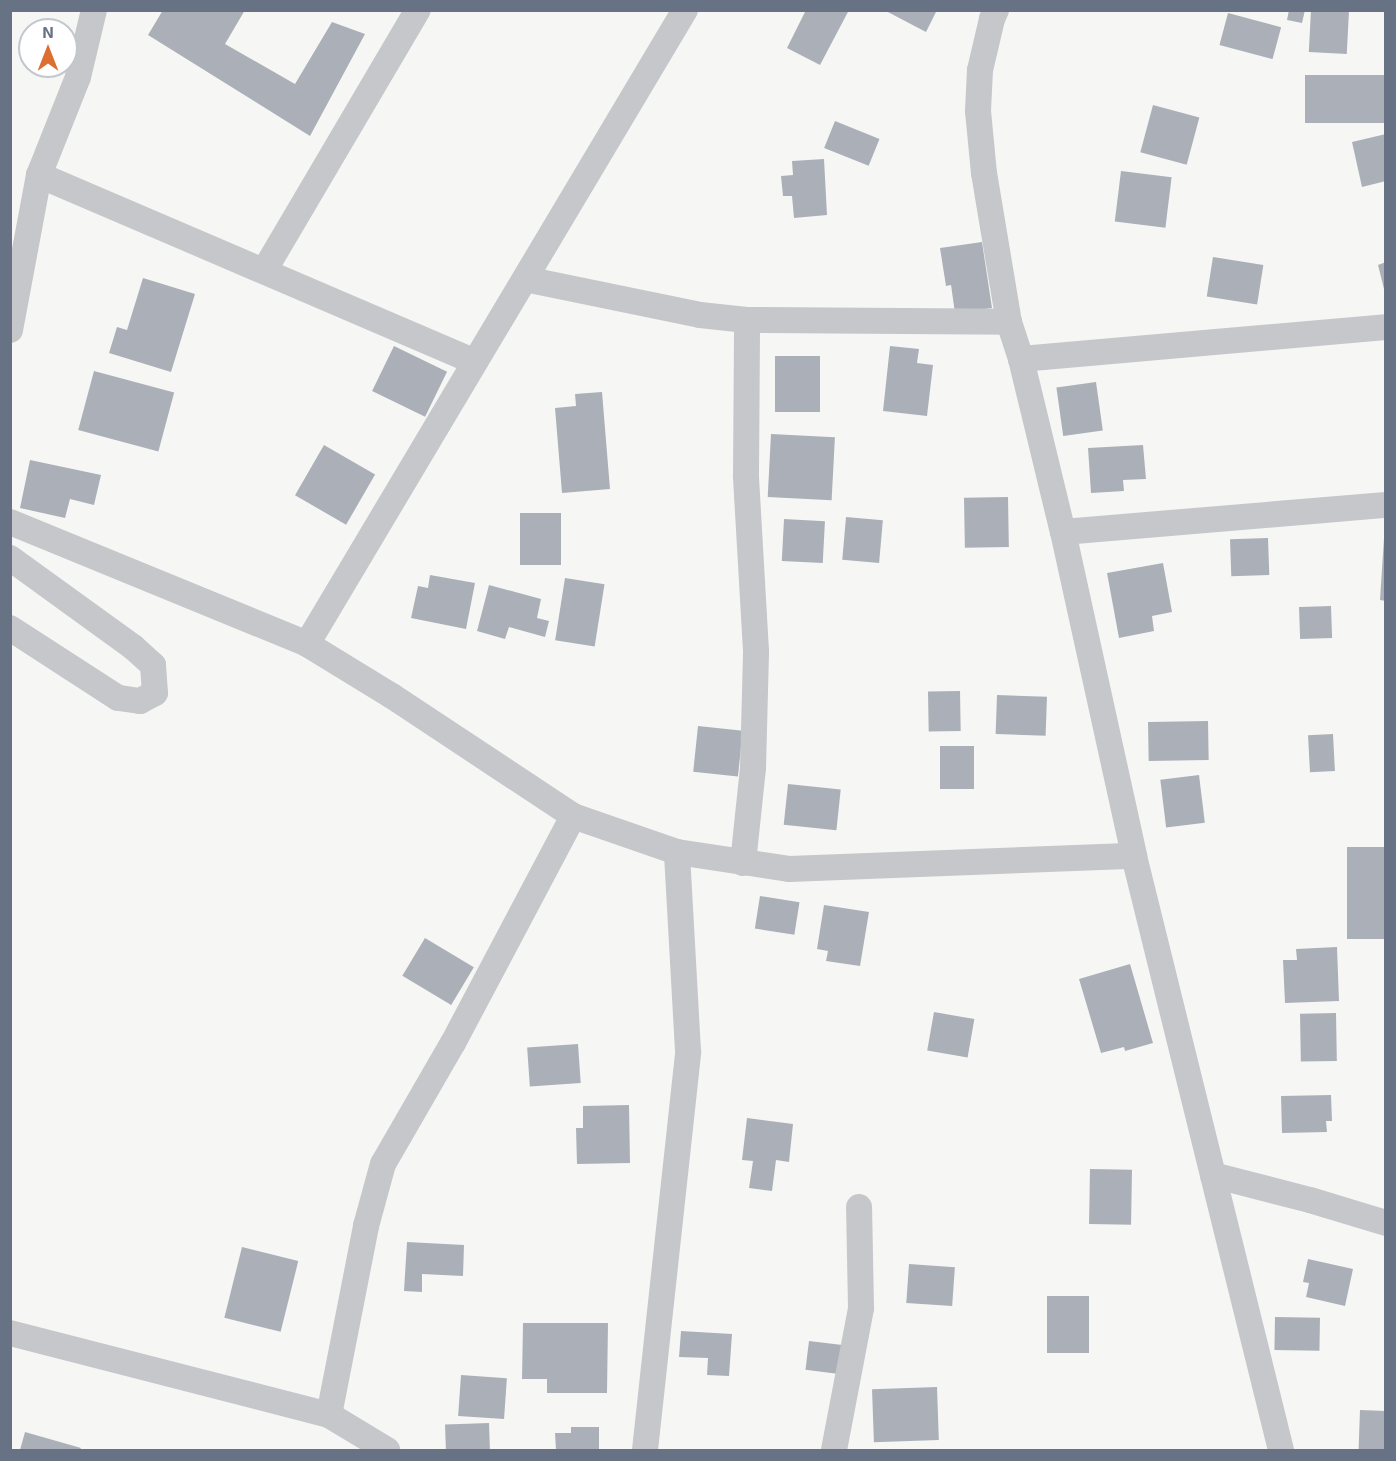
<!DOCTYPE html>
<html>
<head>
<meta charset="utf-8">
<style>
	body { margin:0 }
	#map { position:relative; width:1396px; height:1461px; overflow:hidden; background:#f6f7f4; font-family:"Exo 2",sans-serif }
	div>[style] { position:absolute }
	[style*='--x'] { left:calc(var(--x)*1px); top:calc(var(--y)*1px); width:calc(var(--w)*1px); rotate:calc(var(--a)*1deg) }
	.building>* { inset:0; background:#abb0b8; transform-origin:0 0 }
	.street>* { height:26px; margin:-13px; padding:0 13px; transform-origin:13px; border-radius:13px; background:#c5c7cb }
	span { translate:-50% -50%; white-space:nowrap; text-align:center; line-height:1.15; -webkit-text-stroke:6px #fff; paint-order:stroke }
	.frame { position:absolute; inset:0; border:12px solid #677384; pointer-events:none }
	.north { position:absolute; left:18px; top:18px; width:60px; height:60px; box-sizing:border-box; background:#fff; border:2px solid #c2c7ce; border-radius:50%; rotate:0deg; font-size:16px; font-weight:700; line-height:24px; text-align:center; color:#677384 }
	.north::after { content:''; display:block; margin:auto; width:21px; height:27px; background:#db6e30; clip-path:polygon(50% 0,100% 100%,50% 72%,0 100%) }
</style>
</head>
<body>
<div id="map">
	<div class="building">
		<i style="clip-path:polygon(163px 10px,245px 10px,225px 44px,295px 84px,332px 22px,365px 34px,310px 136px,148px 35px)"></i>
		<i style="clip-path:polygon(806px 10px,849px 10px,820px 65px,787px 48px)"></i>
		<i style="clip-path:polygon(884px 10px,937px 10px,926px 32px)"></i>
		<i style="clip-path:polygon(1289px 10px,1305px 10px,1302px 23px,1287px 20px)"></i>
		<i style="left:1311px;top:10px;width:38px;height:42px;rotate:3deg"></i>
		<i style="left:1228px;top:13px;width:55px;height:33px;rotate:15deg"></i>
		<i style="left:1386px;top:75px;width:48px;height:81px;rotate:90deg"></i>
		<i style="left:1153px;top:105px;width:48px;height:49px;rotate:15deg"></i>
		<i style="left:835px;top:121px;width:48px;height:29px;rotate:22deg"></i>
		<i style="clip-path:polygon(1386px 134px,1386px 181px,1362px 187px,1352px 142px)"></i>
		<i style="clip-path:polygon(824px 159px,827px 215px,794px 218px,792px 196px,783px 196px,781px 176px,793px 175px,792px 161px)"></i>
		<i style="left:1121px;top:171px;width:51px;height:51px;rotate:7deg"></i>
		<i style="clip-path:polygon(982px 242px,992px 308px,955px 313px,951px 285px,946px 286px,940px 248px)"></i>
		<i style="left:1213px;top:257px;width:51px;height:40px;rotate:9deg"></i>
		<i style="clip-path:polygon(1386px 262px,1386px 293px,1385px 293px,1378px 265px)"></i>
		<i style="clip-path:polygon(143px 278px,195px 294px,171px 372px,109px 353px,117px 327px,127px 330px)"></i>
		<i style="left:394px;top:346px;width:59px;height:50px;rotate:26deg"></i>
		<i style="clip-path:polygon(890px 346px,919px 349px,917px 363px,933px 365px,927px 416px,883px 411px)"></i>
		<i style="left:775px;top:356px;width:45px;height:56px"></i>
		<i style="left:94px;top:371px;width:83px;height:61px;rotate:15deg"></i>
		<i style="left:1096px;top:382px;width:49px;height:40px;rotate:82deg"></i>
		<i style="clip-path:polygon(602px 392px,610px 489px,562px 493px,555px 408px,576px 406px,575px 394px)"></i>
		<i style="left:771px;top:434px;width:64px;height:63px;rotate:3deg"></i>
		<i style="left:324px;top:445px;width:59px;height:58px;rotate:30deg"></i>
		<i style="clip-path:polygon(1143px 445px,1146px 479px,1123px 480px,1124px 491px,1091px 493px,1088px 448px)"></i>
		<i style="clip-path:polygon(30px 460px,101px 475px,94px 505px,70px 499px,65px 518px,20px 508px)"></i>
		<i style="left:1008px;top:497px;width:50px;height:44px;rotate:89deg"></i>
		<i style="left:520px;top:513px;width:41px;height:52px"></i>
		<i style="left:846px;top:517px;width:37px;height:43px;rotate:5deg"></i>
		<i style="left:784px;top:519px;width:41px;height:42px;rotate:3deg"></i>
		<i style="left:1268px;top:538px;width:37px;height:38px;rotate:88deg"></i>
		<i style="clip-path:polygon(1384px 538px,1386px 538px,1386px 601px,1380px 600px)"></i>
		<i style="clip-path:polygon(1163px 563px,1172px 612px,1152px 616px,1154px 631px,1119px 638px,1107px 573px)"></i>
		<i style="clip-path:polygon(430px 575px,475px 583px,466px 629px,411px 618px,418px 586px,428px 588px)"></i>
		<i style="left:565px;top:578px;width:40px;height:63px;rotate:9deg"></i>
		<i style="clip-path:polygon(489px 585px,541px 599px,537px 618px,549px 621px,545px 637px,509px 627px,505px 639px,477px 631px)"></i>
		<i style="left:1331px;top:606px;width:32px;height:32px;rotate:88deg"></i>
		<i style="left:960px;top:691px;width:40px;height:32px;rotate:89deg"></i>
		<i style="left:997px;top:695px;width:50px;height:39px;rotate:2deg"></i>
		<i style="left:1208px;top:721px;width:39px;height:60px;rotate:89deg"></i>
		<i style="left:698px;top:726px;width:45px;height:46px;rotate:6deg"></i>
		<i style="left:1333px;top:734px;width:37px;height:25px;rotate:87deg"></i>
		<i style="left:940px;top:746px;width:34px;height:43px"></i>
		<i style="left:1199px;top:775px;width:48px;height:39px;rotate:83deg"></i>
		<i style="left:788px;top:784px;width:53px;height:41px;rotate:6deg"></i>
		<i style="left:1347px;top:847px;width:39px;height:92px"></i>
		<i style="left:760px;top:896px;width:40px;height:33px;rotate:9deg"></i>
		<i style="clip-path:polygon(824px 905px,869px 912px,860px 966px,826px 961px,828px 951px,817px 949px)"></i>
		<i style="left:425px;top:938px;width:57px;height:44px;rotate:31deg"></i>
		<i style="clip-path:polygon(1337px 947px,1339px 1001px,1285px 1003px,1283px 960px,1297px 960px,1296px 949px)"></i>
		<i style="clip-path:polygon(1130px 964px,1153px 1043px,1125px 1051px,1124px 1047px,1101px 1053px,1079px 979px)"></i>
		<i style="left:934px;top:1012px;width:41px;height:39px;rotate:10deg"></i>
		<i style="left:1336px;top:1013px;width:48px;height:36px;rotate:89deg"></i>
		<i style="left:578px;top:1044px;width:39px;height:51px;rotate:86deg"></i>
		<i style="clip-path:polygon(1331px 1095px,1332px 1121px,1326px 1121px,1327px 1132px,1282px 1133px,1281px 1096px)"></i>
		<i style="clip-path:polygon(629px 1105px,630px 1163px,577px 1164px,576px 1128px,583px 1128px,583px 1106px)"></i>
		<i style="clip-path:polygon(747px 1118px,793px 1124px,789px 1162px,776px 1160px,772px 1191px,749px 1188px,753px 1161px,742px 1160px)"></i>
		<i style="left:1090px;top:1169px;width:42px;height:55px;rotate:1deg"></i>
		<i style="clip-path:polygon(407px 1242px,464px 1245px,463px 1276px,422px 1274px,422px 1292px,404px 1291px)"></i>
		<i style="left:242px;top:1247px;width:58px;height:73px;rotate:14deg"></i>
		<i style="clip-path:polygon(1308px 1259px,1353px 1269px,1345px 1306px,1306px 1297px,1309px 1283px,1303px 1282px)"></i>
		<i style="left:909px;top:1264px;width:46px;height:39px;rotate:4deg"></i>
		<i style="left:1047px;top:1296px;width:42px;height:57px"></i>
		<i style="left:1275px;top:1317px;width:45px;height:33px;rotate:1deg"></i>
		<i style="clip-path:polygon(523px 1323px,608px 1323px,607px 1393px,547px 1393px,547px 1379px,522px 1379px)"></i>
		<i style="clip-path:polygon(681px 1331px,732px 1334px,729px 1376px,707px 1375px,708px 1358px,679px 1357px)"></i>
		<i style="left:809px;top:1341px;width:40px;height:29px;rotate:7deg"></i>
		<i style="left:461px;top:1375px;width:46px;height:41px;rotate:4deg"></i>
		<i style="left:937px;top:1387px;width:53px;height:65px;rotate:88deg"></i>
		<i style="left:1360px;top:1410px;width:26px;height:39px;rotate:2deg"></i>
		<i style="left:489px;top:1423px;width:27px;height:44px;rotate:88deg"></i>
		<i style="clip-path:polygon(571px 1427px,599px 1427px,599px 1450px,556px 1450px,555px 1433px,571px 1433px)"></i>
		<i style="clip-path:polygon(25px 1432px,81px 1448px,80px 1450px,20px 1450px)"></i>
	</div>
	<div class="street">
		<i style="--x:996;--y:10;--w:10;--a:114"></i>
		<i style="--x:992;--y:19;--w:52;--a:103.2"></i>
		<i style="--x:980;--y:70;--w:41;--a:92.8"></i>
		<i style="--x:978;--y:111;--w:62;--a:84.5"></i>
		<i style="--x:984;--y:173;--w:151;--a:80.5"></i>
		<i style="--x:1009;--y:322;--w:39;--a:72"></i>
		<i style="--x:1021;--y:359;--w:178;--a:76.4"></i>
		<i style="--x:1063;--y:532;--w:332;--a:77.6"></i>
		<i style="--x:1134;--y:856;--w:612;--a:76.1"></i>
		<i style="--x:39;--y:175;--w:474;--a:23.2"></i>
		<i style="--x:264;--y:271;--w:303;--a:-59.5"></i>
		<i style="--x:525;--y:279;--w:179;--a:11.6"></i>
		<i style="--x:700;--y:315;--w:47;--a:6.1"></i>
		<i style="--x:747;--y:320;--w:262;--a:0.4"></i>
		<i style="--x:10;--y:330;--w:158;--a:-79.4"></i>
		<i style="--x:39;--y:175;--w:105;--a:-68.3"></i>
		<i style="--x:78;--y:77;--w:69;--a:-76.6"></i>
		<i style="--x:1021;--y:359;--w:366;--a:-5"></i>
		<i style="--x:10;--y:522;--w:321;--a:22.3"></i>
		<i style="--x:307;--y:644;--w:100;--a:31.5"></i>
		<i style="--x:392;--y:696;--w:217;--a:33.5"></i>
		<i style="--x:573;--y:816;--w:110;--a:19.1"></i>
		<i style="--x:677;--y:852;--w:113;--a:8.6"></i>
		<i style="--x:789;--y:869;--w:345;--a:-2.2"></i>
		<i style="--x:1063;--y:532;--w:324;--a:-4.8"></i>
		<i style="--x:10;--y:558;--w:152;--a:35.9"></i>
		<i style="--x:133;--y:647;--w:27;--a:42"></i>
		<i style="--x:153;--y:665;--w:28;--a:86"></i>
		<i style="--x:155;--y:693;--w:17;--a:152"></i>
		<i style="--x:140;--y:701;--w:22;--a:-172"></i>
		<i style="--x:118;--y:698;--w:129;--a:-147.1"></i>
		<i style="--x:307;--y:644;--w:738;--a:-59.2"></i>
		<i style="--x:743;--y:863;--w:96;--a:-84"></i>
		<i style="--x:753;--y:768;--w:117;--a:-88.5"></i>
		<i style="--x:756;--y:651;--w:176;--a:-93.3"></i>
		<i style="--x:746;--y:475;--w:155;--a:-89.6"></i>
		<i style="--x:1213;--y:1175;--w:100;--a:14.5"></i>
		<i style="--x:1310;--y:1200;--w:79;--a:16.8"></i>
		<i style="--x:10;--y:1333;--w:329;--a:14.4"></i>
		<i style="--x:329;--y:1415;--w:68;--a:31.1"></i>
		<i style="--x:329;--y:1415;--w:193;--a:-78.9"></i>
		<i style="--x:366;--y:1226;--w:64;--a:-74.7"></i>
		<i style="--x:383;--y:1164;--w:140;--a:-60"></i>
		<i style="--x:453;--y:1043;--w:257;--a:-62.1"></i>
		<i style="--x:645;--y:1450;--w:401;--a:-83.8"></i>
		<i style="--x:688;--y:1051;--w:199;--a:-93.2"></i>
		<i style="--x:834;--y:1450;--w:145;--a:-79.2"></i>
		<i style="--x:861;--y:1308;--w:101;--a:-91.1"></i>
	</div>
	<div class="frame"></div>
	<div class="north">N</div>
</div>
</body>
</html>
